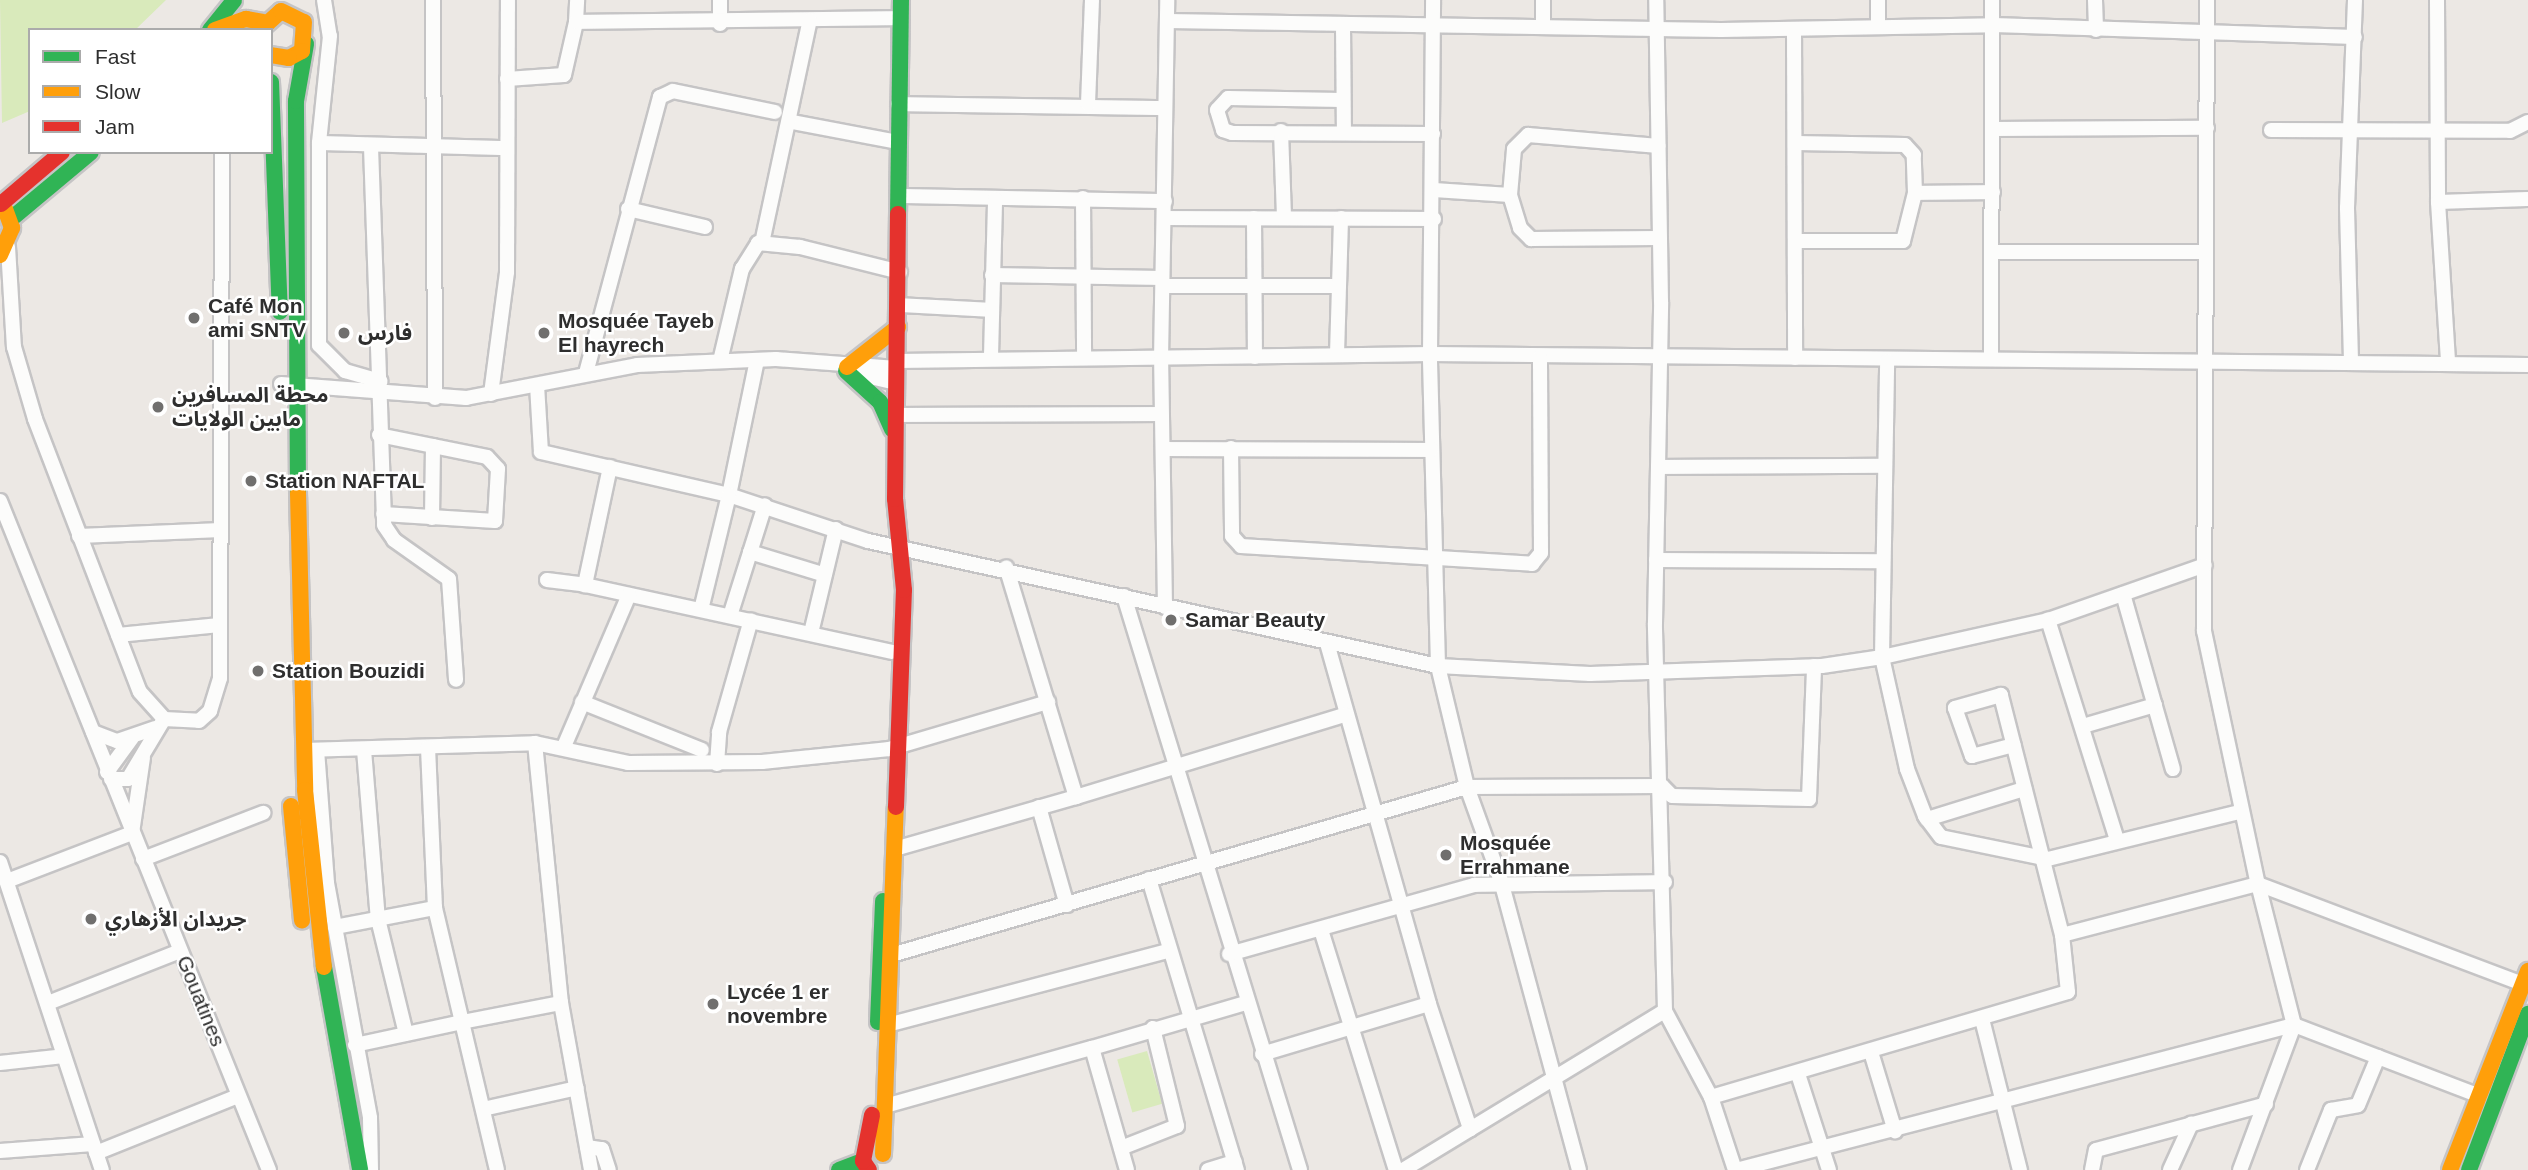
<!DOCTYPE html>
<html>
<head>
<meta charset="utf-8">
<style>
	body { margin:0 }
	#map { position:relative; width:2528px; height:1170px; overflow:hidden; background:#ece8e4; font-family:Helvetica,"Noto Sans Arabic",sans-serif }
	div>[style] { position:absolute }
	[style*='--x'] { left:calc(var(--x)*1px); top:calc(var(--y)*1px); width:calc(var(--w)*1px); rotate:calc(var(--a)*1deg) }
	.pitch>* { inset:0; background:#d9eabb; transform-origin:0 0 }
	.roads { filter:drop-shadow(2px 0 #c5c4c5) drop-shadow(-2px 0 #c5c4c5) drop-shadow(0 2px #c5c4c5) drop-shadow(0 -2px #c5c4c5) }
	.street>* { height:14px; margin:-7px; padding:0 7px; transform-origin:7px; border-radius:7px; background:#fcfcfb }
	.fast>* { height:16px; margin:-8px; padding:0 8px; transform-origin:8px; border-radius:8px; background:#30b455 }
	.slow>* { height:16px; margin:-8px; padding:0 8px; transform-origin:8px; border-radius:8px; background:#ff9f0a }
	.jam>* { height:16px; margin:-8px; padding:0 8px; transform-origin:8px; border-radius:8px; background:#e5322d }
	.dots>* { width:19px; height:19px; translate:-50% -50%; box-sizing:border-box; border:4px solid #fff; border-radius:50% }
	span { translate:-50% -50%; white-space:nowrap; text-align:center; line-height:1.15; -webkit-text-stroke:5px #fff; paint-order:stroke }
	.poi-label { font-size:21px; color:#2e2e2e; font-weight:700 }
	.left { translate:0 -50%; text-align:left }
	.street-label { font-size:21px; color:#2e2e2e }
	.legend { position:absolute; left:28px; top:28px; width:245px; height:126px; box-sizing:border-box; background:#fff; border:2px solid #ababab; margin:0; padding:9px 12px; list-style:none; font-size:21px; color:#2e2e2e }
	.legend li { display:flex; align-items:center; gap:14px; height:35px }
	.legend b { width:35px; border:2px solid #ababab }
</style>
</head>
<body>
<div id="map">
	<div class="pitch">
		<i style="clip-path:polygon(0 0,166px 0,135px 30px,30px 30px,30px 111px,2px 123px)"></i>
		<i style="left:1147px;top:1051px;width:55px;height:31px;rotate:74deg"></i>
	</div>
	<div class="roads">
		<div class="street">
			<i style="--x:324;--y:0;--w:36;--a:81"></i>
			<i style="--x:330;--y:36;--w:108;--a:95.9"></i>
			<i style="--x:319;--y:143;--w:183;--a:1.6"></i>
			<i style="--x:433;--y:0;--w:398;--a:89.7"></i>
			<i style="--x:720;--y:0;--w:24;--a:90"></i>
			<i style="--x:1878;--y:0;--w:26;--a:90"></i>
			<i style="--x:2095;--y:0;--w:30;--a:88"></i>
			<i style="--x:2207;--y:0;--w:631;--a:90.27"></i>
			<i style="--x:2204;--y:631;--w:259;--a:78"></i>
			<i style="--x:2258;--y:884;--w:283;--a:20.7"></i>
			<i style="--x:2437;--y:0;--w:202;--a:89.7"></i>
			<i style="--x:2438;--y:202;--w:157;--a:86.4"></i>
			<i style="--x:1168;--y:21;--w:553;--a:0.93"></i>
			<i style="--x:1721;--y:30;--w:273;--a:-1"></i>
			<i style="--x:1994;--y:25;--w:361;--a:1.9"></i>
			<i style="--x:576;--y:22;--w:22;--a:-87"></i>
			<i style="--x:1343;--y:25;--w:106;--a:89.5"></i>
			<i style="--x:1543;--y:27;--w:27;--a:-90"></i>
			<i style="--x:1794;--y:29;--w:329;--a:89.8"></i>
			<i style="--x:507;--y:79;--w:57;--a:-4"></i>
			<i style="--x:564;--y:75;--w:54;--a:-77.2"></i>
			<i style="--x:576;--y:22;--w:325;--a:-0.7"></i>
			<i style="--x:1342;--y:100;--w:114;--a:-179"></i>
			<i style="--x:1228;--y:98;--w:16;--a:133"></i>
			<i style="--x:1217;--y:110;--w:21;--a:73"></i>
			<i style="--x:1223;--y:130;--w:9;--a:18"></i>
			<i style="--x:1232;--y:133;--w:201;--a:0.3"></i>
			<i style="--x:898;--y:104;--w:267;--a:0.9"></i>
			<i style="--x:1088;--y:104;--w:104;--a:-87.8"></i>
			<i style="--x:792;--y:122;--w:108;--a:10.7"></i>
			<i style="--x:1992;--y:129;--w:215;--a:-0.3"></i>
			<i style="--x:2271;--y:130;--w:239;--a:0.2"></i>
			<i style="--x:2510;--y:131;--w:20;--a:-27"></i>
			<i style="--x:1281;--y:131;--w:86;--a:88"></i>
			<i style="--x:319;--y:143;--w:202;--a:90"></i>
			<i style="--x:319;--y:345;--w:37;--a:45"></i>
			<i style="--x:345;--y:371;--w:37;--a:16"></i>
			<i style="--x:371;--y:147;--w:378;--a:88"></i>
			<i style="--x:384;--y:525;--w:18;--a:56"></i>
			<i style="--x:394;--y:540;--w:67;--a:35.3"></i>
			<i style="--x:449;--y:579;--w:101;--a:86"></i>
			<i style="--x:1434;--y:190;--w:76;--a:3.8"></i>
			<i style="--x:1510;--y:195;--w:34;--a:73"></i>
			<i style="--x:1520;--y:228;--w:16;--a:45"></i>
			<i style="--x:1531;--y:239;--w:128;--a:-0.4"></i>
			<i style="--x:1915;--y:193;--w:78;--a:-0.7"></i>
			<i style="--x:1510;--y:195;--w:46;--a:-85"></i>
			<i style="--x:1514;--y:149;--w:20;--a:-45"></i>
			<i style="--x:1528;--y:135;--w:131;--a:4.8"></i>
			<i style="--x:898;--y:196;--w:267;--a:1.1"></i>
			<i style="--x:1083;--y:198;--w:158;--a:89.6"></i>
			<i style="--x:2438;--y:202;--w:90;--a:-1.9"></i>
			<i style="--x:628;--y:209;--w:79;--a:13.2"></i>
			<i style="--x:1166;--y:218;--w:268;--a:0.2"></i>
			<i style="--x:1254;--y:218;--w:139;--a:89.6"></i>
			<i style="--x:1795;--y:241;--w:108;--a:0"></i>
			<i style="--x:1903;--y:241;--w:49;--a:-76"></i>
			<i style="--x:1915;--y:193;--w:38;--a:-92"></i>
			<i style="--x:1914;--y:155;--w:13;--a:-132"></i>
			<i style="--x:1905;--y:145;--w:109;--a:-178.9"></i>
			<i style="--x:762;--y:243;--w:228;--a:-77.9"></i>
			<i style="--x:8;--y:247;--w:100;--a:86.6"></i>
			<i style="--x:14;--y:347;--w:75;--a:73.7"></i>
			<i style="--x:35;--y:419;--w:292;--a:69"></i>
			<i style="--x:140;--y:692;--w:36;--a:48"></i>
			<i style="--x:164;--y:719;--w:35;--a:3"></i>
			<i style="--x:199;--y:721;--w:15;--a:-42"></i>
			<i style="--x:210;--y:711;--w:34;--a:-73"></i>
			<i style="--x:220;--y:678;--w:526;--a:-89.78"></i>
			<i style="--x:1992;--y:252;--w:212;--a:0"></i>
			<i style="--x:992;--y:275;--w:170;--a:1"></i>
			<i style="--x:1163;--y:286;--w:175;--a:0"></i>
			<i style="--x:899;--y:305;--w:92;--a:3.1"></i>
			<i style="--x:1337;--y:354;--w:136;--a:-88.3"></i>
			<i style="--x:991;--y:356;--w:157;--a:-88.5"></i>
			<i style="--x:1991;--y:357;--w:357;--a:-89.8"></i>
			<i style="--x:757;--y:360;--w:138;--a:101.7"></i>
			<i style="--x:729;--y:495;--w:146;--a:18.3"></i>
			<i style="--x:868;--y:541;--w:584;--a:12.37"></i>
			<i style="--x:1438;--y:666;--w:312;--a:-91.5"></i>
			<i style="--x:1430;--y:354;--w:354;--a:-89.5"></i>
			<i style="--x:720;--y:361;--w:95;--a:-76.6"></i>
			<i style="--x:742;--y:269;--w:31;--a:-58"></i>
			<i style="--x:758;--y:243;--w:42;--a:5.4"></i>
			<i style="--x:800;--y:247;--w:103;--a:14"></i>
			<i style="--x:897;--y:361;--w:533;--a:-0.75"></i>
			<i style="--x:1430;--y:354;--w:1098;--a:0.57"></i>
			<i style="--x:2351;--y:361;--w:153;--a:-91.5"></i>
			<i style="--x:2347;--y:208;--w:208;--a:-87.8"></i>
			<i style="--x:849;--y:372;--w:48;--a:13.2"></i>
			<i style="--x:586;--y:373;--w:286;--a:-75"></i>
			<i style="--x:660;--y:97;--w:14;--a:-25"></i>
			<i style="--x:673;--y:91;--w:104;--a:11.6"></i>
			<i style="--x:281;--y:384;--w:186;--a:4.3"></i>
			<i style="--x:466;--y:398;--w:174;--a:-10.9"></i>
			<i style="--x:637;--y:365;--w:139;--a:-2.5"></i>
			<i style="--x:776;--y:359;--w:121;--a:4.3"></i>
			<i style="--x:537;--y:385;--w:67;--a:86.6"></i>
			<i style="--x:541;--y:452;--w:193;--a:12.9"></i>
			<i style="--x:729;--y:495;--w:118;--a:103.7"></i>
			<i style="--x:491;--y:394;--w:123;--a:-82.5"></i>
			<i style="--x:507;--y:272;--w:272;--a:-89.8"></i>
			<i style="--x:896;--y:415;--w:265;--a:-0.2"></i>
			<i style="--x:379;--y:435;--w:110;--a:11.5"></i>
			<i style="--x:487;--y:457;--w:16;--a:47"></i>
			<i style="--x:498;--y:469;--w:52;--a:93.3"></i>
			<i style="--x:495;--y:521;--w:112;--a:-176.4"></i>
			<i style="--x:1231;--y:448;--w:88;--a:89.3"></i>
			<i style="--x:1232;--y:536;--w:13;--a:48"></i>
			<i style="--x:1241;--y:546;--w:292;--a:3.5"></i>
			<i style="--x:1532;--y:564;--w:14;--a:-51"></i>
			<i style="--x:1541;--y:553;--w:196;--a:-90.3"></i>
			<i style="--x:1164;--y:449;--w:268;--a:0.2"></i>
			<i style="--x:610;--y:467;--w:121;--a:102"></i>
			<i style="--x:585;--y:585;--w:314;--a:12.3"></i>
			<i style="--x:1659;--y:467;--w:223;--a:-0.3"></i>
			<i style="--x:0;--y:501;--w:721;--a:68.1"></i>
			<i style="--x:432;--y:518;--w:72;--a:-89.2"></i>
			<i style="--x:79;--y:536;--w:142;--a:-2.4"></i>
			<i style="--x:750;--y:552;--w:78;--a:17"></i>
			<i style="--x:1656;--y:560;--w:227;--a:0.3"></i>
			<i style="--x:547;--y:580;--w:38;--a:7"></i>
			<i style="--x:2123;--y:594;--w:182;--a:74.1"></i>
			<i style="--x:1124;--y:596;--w:600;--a:72.95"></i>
			<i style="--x:1165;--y:607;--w:248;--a:-90.9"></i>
			<i style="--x:1161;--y:359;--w:359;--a:-89"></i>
			<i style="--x:730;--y:616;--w:116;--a:-72.5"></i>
			<i style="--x:2048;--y:620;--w:166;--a:-19.3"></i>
			<i style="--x:811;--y:633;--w:107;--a:-76.5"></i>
			<i style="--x:118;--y:635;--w:102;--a:-5.6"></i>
			<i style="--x:1327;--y:643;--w:375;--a:74.2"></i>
			<i style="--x:582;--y:702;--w:129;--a:21.8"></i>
			<i style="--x:2083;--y:726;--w:75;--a:-16.3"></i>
			<i style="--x:93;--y:732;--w:26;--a:21"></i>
			<i style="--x:117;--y:741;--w:40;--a:-18.9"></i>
			<i style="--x:535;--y:743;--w:261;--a:84.3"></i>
			<i style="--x:561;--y:1003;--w:170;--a:79.8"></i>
			<i style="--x:565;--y:744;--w:162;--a:-66.8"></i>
			<i style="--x:304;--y:750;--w:231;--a:-1.7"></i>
			<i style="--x:535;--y:743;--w:95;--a:12.1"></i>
			<i style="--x:628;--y:763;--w:134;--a:-0.4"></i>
			<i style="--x:762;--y:762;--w:128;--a:-5.8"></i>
			<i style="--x:889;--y:749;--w:166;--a:-16.5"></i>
			<i style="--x:317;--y:750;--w:133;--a:85.7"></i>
			<i style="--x:327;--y:883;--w:239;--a:79.6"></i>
			<i style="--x:370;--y:1118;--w:52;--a:88.9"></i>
			<i style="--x:364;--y:750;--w:170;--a:85.3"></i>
			<i style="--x:378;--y:919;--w:118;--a:76.3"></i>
			<i style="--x:717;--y:764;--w:32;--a:-86"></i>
			<i style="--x:719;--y:732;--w:116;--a:-74.1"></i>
			<i style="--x:107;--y:772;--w:42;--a:-53.7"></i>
			<i style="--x:111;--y:779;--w:17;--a:0"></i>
			<i style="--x:128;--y:779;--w:70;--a:-59"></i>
			<i style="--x:1076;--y:797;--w:281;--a:-17"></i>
			<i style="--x:1039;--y:807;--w:102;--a:74.1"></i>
			<i style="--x:1927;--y:819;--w:102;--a:-17.2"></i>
			<i style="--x:2117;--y:840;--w:231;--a:-107.4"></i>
			<i style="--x:2048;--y:620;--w:170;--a:167.4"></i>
			<i style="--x:1882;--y:657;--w:115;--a:77.4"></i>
			<i style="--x:1907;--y:769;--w:50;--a:69"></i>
			<i style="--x:1925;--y:816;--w:26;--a:53"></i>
			<i style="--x:1941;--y:837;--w:109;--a:11.6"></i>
			<i style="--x:2048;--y:859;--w:198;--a:-13.8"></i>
			<i style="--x:898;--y:848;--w:185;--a:-16"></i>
			<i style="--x:1076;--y:797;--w:240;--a:-106.9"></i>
			<i style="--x:143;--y:859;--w:129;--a:-21"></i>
			<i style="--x:0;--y:862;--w:324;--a:71.7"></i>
			<i style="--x:1149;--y:879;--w:304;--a:73.2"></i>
			<i style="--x:7;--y:881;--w:134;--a:-21"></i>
			<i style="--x:132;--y:833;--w:76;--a:-81.7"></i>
			<i style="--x:435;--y:908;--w:117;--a:76.7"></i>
			<i style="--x:462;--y:1022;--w:101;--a:-10.9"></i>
			<i style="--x:335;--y:927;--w:102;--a:-10.8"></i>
			<i style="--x:435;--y:908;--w:161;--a:-92.5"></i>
			<i style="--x:1322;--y:933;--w:248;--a:72.7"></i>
			<i style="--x:2062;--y:935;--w:203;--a:-14.6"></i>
			<i style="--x:2258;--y:884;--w:146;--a:75.7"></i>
			<i style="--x:2294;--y:1025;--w:155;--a:110.4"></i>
			<i style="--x:1229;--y:954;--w:255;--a:-15.7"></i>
			<i style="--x:1474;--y:885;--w:191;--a:-0.9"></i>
			<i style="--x:881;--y:958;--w:610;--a:-16.27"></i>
			<i style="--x:1467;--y:787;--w:195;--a:-0.3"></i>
			<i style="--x:1662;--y:786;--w:14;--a:45"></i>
			<i style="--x:1672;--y:796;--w:137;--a:1.3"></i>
			<i style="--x:1809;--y:799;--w:133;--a:-87.8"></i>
			<i style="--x:48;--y:1003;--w:142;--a:-21.5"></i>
			<i style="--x:1665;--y:1011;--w:98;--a:61.9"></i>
			<i style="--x:1711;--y:1097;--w:77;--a:71.8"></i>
			<i style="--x:1982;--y:1019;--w:156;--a:75.9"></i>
			<i style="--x:891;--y:1024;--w:286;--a:-14.8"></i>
			<i style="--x:355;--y:1045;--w:109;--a:-12.1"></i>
			<i style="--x:462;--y:1022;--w:152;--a:76.7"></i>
			<i style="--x:1871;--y:1052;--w:83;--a:73.1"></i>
			<i style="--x:1262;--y:1054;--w:174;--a:-16.7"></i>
			<i style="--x:1429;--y:1004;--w:132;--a:71.8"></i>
			<i style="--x:0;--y:1063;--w:64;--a:-6.2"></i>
			<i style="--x:1798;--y:1074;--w:101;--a:72.1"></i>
			<i style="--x:1711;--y:1097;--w:372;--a:-16.4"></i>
			<i style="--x:2068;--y:992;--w:57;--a:-96"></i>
			<i style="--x:2062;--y:935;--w:248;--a:-104.3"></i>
			<i style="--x:2001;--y:695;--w:48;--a:164.2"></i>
			<i style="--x:1955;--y:708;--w:51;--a:70.5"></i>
			<i style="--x:1972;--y:756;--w:43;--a:-14.7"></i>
			<i style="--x:885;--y:1106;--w:215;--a:-15.7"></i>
			<i style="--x:483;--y:1109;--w:96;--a:-12.6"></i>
			<i style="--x:587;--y:1147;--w:15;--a:8"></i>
			<i style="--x:602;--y:1149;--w:22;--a:72"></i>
			<i style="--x:1121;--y:1148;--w:60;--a:-21.4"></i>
			<i style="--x:1177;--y:1126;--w:101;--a:-103.8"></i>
			<i style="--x:0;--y:1151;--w:93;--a:-4.3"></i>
			<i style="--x:96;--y:1153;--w:153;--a:-21.9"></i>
			<i style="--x:1127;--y:1170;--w:127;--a:-106"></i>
			<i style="--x:1092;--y:1048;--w:160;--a:-16.3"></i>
			<i style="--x:1208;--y:1170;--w:28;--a:-17"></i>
			<i style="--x:1403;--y:1170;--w:306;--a:-31.3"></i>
			<i style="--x:1665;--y:1011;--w:388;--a:-91.5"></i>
			<i style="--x:1655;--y:623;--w:321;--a:-88.9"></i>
			<i style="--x:1661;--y:302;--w:302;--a:-90.9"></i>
			<i style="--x:1579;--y:1170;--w:299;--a:-105.1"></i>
			<i style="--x:1501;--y:881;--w:100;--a:-109.9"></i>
			<i style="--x:1467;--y:787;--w:124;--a:-103.5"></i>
			<i style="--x:1438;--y:666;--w:152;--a:3"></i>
			<i style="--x:1590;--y:674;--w:232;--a:-2"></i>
			<i style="--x:1822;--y:666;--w:61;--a:-8.5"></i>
			<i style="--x:1882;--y:657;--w:296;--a:-89"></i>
			<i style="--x:1736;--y:1170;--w:577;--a:-14.57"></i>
			<i style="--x:2294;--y:1025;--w:199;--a:20.9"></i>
			<i style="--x:2092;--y:1170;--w:20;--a:-79"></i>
			<i style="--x:2096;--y:1150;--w:176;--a:-15.1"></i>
			<i style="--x:2170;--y:1170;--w:51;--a:-65.5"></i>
			<i style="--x:2307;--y:1170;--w:65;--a:-68.2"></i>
			<i style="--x:2331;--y:1110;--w:27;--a:-10"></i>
			<i style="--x:2358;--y:1105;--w:52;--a:-67.4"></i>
		</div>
		<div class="fast">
			<i style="--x:210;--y:30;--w:38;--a:-51"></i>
			<i style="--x:271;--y:82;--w:230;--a:87.8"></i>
			<i style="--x:898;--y:214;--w:214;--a:-89.2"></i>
			<i style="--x:11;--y:219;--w:104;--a:-39.9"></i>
			<i style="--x:846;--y:371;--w:46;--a:42.4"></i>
			<i style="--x:880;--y:402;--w:30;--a:66"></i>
			<i style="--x:298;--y:493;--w:392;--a:-90.3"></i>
			<i style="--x:296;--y:101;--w:58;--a:-80"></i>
			<i style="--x:324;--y:967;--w:206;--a:79.9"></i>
			<i style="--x:878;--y:1022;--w:121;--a:-87.6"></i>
			<i style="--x:839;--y:1170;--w:26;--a:-21"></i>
			<i style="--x:2469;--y:1170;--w:167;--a:-69.3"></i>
		</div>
		<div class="slow">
			<i style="--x:215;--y:30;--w:33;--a:-20"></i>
			<i style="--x:246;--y:19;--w:17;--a:10"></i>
			<i style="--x:260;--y:30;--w:28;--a:-42"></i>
			<i style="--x:281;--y:11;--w:25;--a:26"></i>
			<i style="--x:304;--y:22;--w:29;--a:94"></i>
			<i style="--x:302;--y:51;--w:15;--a:152"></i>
			<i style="--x:289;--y:58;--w:18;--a:-171"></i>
			<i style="--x:0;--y:255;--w:30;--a:-66"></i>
			<i style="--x:12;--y:228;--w:20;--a:-110"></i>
			<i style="--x:847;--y:367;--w:65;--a:-38.1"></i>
			<i style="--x:298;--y:493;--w:297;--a:88.6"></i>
			<i style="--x:305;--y:790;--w:178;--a:83.9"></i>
			<i style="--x:291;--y:806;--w:115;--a:84.5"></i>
			<i style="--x:883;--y:1154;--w:347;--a:-87.9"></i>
			<i style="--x:2450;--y:1170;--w:214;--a:-68.6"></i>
		</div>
		<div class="jam">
			<i style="--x:1;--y:204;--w:80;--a:-40.4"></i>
			<i style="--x:896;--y:807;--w:217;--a:-87.9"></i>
			<i style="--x:904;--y:590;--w:91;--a:-95.6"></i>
			<i style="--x:895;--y:499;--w:285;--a:-89.4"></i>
			<i style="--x:869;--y:1170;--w:11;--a:-124"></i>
			<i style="--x:863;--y:1161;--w:47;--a:-78.9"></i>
		</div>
	</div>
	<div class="dots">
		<i style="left:194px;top:318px;background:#706f6e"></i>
		<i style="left:344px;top:333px;background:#706f6e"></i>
		<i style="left:544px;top:333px;background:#706f6e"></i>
		<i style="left:158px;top:407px;background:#706f6e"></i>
		<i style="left:251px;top:481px;background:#706f6e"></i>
		<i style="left:1171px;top:620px;background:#706f6e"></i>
		<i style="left:258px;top:671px;background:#706f6e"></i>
		<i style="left:1446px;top:855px;background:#706f6e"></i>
		<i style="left:91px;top:919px;background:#706f6e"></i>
		<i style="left:713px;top:1004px;background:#706f6e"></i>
	</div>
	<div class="poi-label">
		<span class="left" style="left:208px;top:318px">Café Mon<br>ami SNTV</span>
		<span class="left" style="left:558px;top:333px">Mosquée Tayeb<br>El hayrech</span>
		<span class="left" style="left:358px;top:333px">فارس</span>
		<span class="left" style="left:172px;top:407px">محطة المسافرين<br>مابين الولايات</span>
		<span class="left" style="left:265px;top:481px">Station NAFTAL</span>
		<span class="left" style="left:1185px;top:620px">Samar Beauty</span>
		<span class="left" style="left:272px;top:671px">Station Bouzidi</span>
		<span class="left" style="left:1460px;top:855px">Mosquée<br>Errahmane</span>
		<span class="left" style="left:105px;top:919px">جريدان الأزهاري</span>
		<span class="left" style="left:727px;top:1004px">Lycée 1 er<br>novembre</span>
	</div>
	<div class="street-label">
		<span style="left:201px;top:1001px;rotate:68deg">Gouatines</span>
	</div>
	<ul class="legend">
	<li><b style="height:9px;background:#30b455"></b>Fast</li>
	<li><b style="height:9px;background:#ff9f0a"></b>Slow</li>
	<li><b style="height:9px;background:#e5322d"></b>Jam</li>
	</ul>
</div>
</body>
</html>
